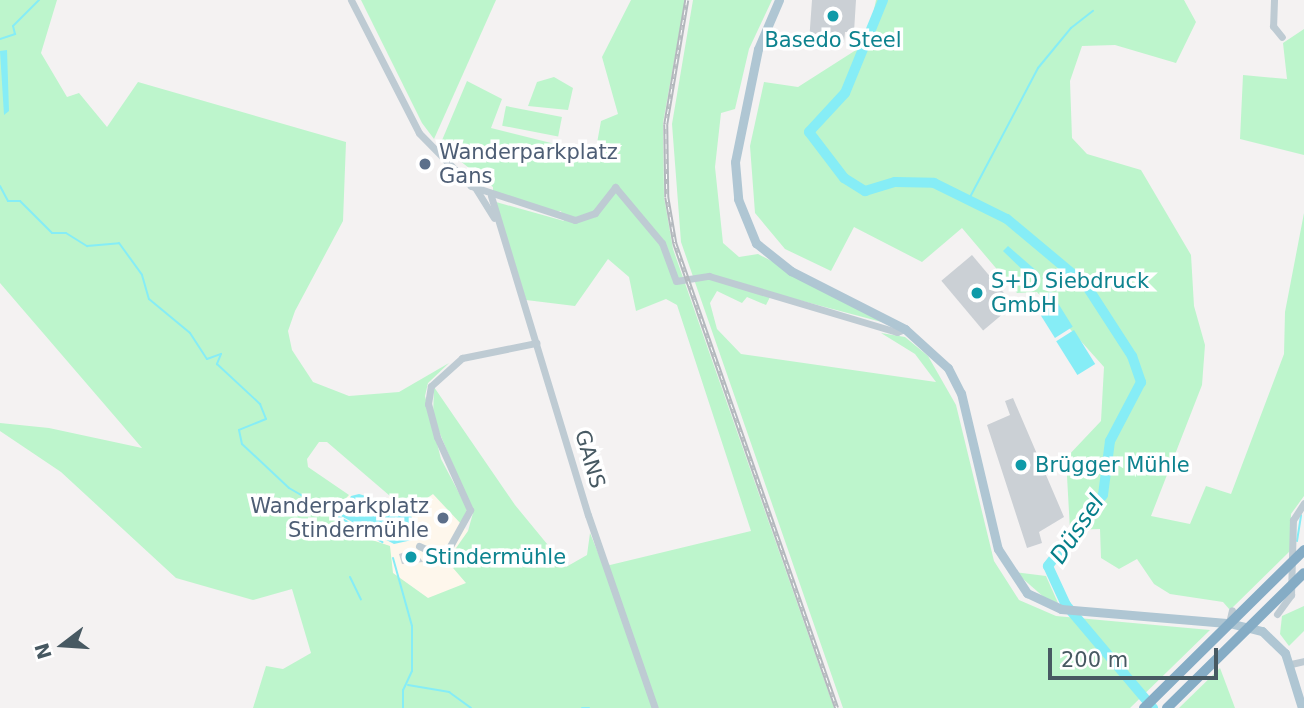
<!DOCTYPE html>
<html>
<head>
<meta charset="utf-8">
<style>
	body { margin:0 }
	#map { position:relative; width:1304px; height:708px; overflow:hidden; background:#f4f2f2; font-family:"DejaVu Sans",sans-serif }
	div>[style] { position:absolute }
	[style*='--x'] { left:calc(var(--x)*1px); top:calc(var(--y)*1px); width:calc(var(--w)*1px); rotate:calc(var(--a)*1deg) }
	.commercial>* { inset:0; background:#fef7ec }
	.green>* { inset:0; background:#bdf5cc; transform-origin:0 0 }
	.water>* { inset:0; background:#86edf6; transform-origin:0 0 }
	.stream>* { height:2px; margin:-1px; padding:0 1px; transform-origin:1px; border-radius:1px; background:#86edf6 }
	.river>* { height:10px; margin:-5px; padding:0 5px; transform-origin:5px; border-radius:5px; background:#86edf6 }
	.building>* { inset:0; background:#cbd0d5; transform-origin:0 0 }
	.minor>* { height:7px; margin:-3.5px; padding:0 3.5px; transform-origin:3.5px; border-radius:3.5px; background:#becbd3 }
	.major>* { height:9px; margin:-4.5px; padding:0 4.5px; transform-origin:4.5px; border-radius:4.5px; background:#afc6d3 }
	.highway>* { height:10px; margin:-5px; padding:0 5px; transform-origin:5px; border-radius:5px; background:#85acc5 }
	.rail>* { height:4.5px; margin-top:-2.25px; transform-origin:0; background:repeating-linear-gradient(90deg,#fff 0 5px,#b3b8bd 0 10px); box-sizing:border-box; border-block:2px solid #b3b8bd }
	.dots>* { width:19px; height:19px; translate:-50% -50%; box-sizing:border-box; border:4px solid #fff; border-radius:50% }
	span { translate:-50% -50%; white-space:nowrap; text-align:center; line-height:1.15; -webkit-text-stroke:7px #fff; paint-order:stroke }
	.culture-label { font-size:21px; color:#0d838f }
	.left { translate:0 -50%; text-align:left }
	.service-label { font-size:21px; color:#4e5e75 }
	.right { translate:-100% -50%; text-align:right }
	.street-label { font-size:21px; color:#475962 }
	.water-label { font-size:23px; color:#057e89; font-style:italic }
	.north { position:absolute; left:28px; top:610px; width:70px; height:70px; -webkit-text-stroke:5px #fff; paint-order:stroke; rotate:253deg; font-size:19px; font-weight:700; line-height:28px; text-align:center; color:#475962 }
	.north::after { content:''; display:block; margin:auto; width:24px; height:32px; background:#475962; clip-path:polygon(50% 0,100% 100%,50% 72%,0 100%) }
	.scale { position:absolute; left:1048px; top:648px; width:170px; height:32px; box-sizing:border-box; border:4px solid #475962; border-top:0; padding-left:9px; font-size:21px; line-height:24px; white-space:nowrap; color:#475962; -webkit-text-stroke:5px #fff; paint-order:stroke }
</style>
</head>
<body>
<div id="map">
	<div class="commercial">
		<i style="clip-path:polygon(433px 494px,468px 531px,447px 560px,466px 583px,441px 595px,428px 598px,393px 573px,389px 546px,363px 537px,330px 515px,349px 495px,384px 503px,390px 496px,417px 505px)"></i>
	</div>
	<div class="green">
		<i style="clip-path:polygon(0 0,57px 0,41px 53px,67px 97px,79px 93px,107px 127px,138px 82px,346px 142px,343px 221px,295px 311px,288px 331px,292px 350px,313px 382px,349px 396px,399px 392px,449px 363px,428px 383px,425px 396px,441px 459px,467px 508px,463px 526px,433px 494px,417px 505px,390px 496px,327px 442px,319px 442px,307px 459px,308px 467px,349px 495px,330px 515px,363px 537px,390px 546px,393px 573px,428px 598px,466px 583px,447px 561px,468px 531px,473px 513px,433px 417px,434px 387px,515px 505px,566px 567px,587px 555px,590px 533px,601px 560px,610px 565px,751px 531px,677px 305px,666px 299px,636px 311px,629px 277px,608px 259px,575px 306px,526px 300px,496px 202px,564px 221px,561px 211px,552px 213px,493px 194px,493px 187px,440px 145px,467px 81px,502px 99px,491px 128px,595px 154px,601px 121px,618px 114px,602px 57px,631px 0,685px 0,663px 123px,664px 197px,673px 249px,834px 708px,253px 708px,266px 666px,283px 669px,311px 653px,292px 589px,253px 600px,176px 578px,61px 472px,0 431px,0 423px,49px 428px,142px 448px,0 283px)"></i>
		<i style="clip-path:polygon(361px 0,496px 0,434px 139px,422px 123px)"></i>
		<i style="clip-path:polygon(693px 0,772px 0,749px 49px,735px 109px,721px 113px,715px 167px,723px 243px,739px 257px,758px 254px,893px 325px,772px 293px,766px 305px,747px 297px,742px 303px,717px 291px,710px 303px,717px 329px,741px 354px,936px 382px,915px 354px,881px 333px,905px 337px,928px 356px,956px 405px,994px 561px,1019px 600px,1056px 616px,1210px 630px,1130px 708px,843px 708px,681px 242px,672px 124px)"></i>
		<i style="clip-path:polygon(876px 0,1184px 0,1196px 22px,1176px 63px,1115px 45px,1082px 46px,1070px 81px,1072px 138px,1087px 154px,1141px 170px,1191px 255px,1194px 306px,1205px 345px,1202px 385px,1151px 516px,1190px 524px,1206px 486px,1231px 494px,1284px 354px,1285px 312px,1304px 213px,1304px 496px,1291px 514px,1290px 551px,1230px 610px,1223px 602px,1170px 594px,1154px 584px,1137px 559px,1119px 569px,1101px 558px,1100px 529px,1070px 530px,1066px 458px,1101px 421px,1104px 367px,1037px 292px,1017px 293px,962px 228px,922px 262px,854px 227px,831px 271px,785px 249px,755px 213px,750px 146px,764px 82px,798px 87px,867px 43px)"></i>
		<i style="clip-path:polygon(1304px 29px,1304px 155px,1240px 139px,1243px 75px,1287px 79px,1283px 43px)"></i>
		<i style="clip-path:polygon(554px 77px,573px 88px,568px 110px,528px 106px,537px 82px)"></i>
		<i style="left:506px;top:106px;width:57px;height:20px;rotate:11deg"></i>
		<i style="clip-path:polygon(1015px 572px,1046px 576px,1058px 603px,1046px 599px)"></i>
		<i style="clip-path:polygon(1304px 606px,1304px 631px,1289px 646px,1280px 634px,1282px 616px)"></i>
		<i style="clip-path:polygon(1220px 668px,1235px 708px,1179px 708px)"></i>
	</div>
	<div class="water">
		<i style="clip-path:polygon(7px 50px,9px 111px,4px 115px,0 51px)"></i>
		<i style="clip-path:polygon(1008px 246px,1039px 273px,1034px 281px,1003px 251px)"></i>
		<i style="left:1051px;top:292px;width:41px;height:21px;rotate:58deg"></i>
		<i style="left:1074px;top:330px;width:40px;height:21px;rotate:58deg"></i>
		<i style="clip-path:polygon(359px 494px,407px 508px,414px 522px,412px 540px,394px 544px,339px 515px,351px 496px)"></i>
	</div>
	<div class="stream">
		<i style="--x:0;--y:39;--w:16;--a:-18"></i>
		<i style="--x:15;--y:34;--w:8;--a:-104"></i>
		<i style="--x:13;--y:26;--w:37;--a:-45"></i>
		<i style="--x:0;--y:186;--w:17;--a:62"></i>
		<i style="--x:8;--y:201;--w:12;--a:0"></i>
		<i style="--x:20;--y:201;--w:45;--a:45"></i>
		<i style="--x:52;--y:233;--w:14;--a:0"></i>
		<i style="--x:66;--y:233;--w:25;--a:32"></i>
		<i style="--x:87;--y:246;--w:32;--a:-5"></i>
		<i style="--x:119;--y:243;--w:39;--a:54"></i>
		<i style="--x:142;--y:275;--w:25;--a:74"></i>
		<i style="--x:149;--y:299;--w:53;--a:39.7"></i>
		<i style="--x:190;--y:333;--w:31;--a:57"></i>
		<i style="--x:207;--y:359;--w:15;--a:-20"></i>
		<i style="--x:221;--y:354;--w:11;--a:112"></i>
		<i style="--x:217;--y:364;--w:59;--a:42.9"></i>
		<i style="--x:260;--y:404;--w:16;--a:68"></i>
		<i style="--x:266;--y:419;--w:29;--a:158"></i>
		<i style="--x:239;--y:430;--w:14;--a:78"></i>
		<i style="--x:242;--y:444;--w:64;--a:43.1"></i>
		<i style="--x:289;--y:488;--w:108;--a:30.1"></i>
		<i style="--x:969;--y:199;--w:148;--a:-62.2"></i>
		<i style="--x:1038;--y:68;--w:52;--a:-50.5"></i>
		<i style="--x:1071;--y:28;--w:28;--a:-38"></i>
		<i style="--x:1297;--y:541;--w:26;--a:-81"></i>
		<i style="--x:393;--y:558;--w:71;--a:74.4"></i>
		<i style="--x:412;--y:626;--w:45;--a:90"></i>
		<i style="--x:412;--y:671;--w:21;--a:115"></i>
		<i style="--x:403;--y:690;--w:18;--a:90"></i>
		<i style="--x:350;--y:577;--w:25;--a:64"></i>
		<i style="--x:408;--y:685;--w:42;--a:9.7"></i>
		<i style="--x:449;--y:692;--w:27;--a:36"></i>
		<i style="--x:582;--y:708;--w:7;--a:0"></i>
	</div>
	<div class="river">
		<i style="--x:883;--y:0;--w:100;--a:112.2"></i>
		<i style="--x:845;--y:93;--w:53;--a:132.7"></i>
		<i style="--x:809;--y:132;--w:58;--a:52.7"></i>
		<i style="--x:844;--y:178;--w:25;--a:32"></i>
		<i style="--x:865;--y:191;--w:31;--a:-17"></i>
		<i style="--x:895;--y:182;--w:39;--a:1"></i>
		<i style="--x:934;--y:183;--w:81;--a:26.3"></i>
		<i style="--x:1007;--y:219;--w:103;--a:39.9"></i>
		<i style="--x:1086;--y:285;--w:85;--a:57.1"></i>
		<i style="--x:1132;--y:356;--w:28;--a:71"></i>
		<i style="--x:1141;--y:382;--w:67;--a:117.7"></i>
		<i style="--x:1110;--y:441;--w:54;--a:97.4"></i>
		<i style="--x:1103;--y:495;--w:90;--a:127.8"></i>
		<i style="--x:1048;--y:566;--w:43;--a:65.2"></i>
		<i style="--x:1066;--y:605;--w:135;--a:49.8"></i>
	</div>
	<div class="building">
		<i style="clip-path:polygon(812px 0,856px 0,854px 32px,845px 32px,844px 43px,809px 42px)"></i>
		<i style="left:972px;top:255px;width:65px;height:40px;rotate:50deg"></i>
		<i style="clip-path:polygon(1013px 398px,1064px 517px,1039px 532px,1042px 543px,1027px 548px,987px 425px,1010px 415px,1005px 401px)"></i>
		<i style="clip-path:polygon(414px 549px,423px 562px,402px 564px,399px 554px)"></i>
	</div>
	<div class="minor">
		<i style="--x:351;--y:0;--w:149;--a:62.9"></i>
		<i style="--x:419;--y:133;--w:74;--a:45.5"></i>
		<i style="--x:471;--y:186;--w:109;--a:18.1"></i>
		<i style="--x:575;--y:220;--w:21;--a:-19"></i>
		<i style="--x:595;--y:213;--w:33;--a:-52"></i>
		<i style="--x:615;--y:187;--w:73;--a:50"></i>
		<i style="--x:662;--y:243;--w:40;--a:69.8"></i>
		<i style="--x:676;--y:281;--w:33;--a:-9"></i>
		<i style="--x:709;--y:276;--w:196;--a:16.6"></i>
		<i style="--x:897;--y:332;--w:9;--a:-21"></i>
		<i style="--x:1274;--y:0;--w:26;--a:92"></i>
		<i style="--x:1273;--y:26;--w:14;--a:51"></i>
		<i style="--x:476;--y:189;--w:34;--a:58"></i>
		<i style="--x:491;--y:196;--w:333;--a:73.1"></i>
		<i style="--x:588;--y:515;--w:204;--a:70.9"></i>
		<i style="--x:419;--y:546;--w:27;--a:24"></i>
		<i style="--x:444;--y:557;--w:54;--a:-61"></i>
		<i style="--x:470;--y:510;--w:80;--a:-114.3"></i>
		<i style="--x:437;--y:437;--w:34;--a:-105"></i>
		<i style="--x:428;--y:404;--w:18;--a:-81"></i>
		<i style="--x:431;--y:386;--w:42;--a:-42.1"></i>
		<i style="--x:462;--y:358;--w:76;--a:-11.5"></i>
		<i style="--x:1277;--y:614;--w:24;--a:-54"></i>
		<i style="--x:1291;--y:595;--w:75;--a:-88.5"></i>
		<i style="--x:1293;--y:520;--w:20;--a:-57"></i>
		<i style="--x:1229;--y:623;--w:13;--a:-77"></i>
		<i style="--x:1291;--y:664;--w:13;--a:-13"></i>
	</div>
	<div class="major">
		<i style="--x:779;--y:0;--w:53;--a:113.2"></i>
		<i style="--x:758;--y:49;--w:115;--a:101.5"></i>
		<i style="--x:735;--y:162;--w:37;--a:85"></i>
		<i style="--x:738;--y:199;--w:48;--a:67.8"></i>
		<i style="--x:756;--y:243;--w:45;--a:38.7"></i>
		<i style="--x:791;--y:271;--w:128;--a:27"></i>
		<i style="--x:905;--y:329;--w:58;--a:42.2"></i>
		<i style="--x:948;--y:368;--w:28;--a:63"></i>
		<i style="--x:961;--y:393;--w:160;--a:76.7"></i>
		<i style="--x:998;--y:549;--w:53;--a:56.6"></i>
		<i style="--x:1027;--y:593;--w:38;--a:25"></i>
		<i style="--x:1061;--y:609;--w:169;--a:4.8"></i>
		<i style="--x:1229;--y:623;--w:34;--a:14"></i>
		<i style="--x:1262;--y:631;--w:32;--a:44"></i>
		<i style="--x:1285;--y:653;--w:58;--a:72.8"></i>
	</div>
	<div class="highway">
		<i style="--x:1144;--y:708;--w:225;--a:-44.6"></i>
		<i style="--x:1167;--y:708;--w:192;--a:-44.6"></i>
	</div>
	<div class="rail">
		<i style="--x:687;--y:0;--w:126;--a:99.6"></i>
		<i style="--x:666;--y:124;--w:73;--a:89.2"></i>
		<i style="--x:667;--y:197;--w:47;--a:80.1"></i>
		<i style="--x:675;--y:243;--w:492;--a:70.8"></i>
	</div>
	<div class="dots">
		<i style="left:833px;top:16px;background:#0f9aa8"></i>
		<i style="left:425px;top:164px;background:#5c6f8a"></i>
		<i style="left:977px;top:293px;background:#0f9aa8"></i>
		<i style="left:1021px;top:465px;background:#0f9aa8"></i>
		<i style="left:443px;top:518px;background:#5c6f8a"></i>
		<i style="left:411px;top:557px;background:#0f9aa8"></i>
	</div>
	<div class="culture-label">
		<span style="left:833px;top:40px">Basedo Steel</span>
		<span class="left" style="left:991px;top:293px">S+D Siebdruck<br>GmbH</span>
		<span class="left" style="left:1035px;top:465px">Brügger Mühle</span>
		<span class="left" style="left:425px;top:557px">Stindermühle</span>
	</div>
	<div class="service-label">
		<span class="left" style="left:439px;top:164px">Wanderparkplatz<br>Gans</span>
		<span class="right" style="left:429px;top:518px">Wanderparkplatz<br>Stindermühle</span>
	</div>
	<div class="street-label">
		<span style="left:590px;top:459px;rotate:74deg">GANS</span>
	</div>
	<div class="water-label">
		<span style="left:1077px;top:529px;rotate:-56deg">Düssel</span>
	</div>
	<div class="north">N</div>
	<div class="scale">200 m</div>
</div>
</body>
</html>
